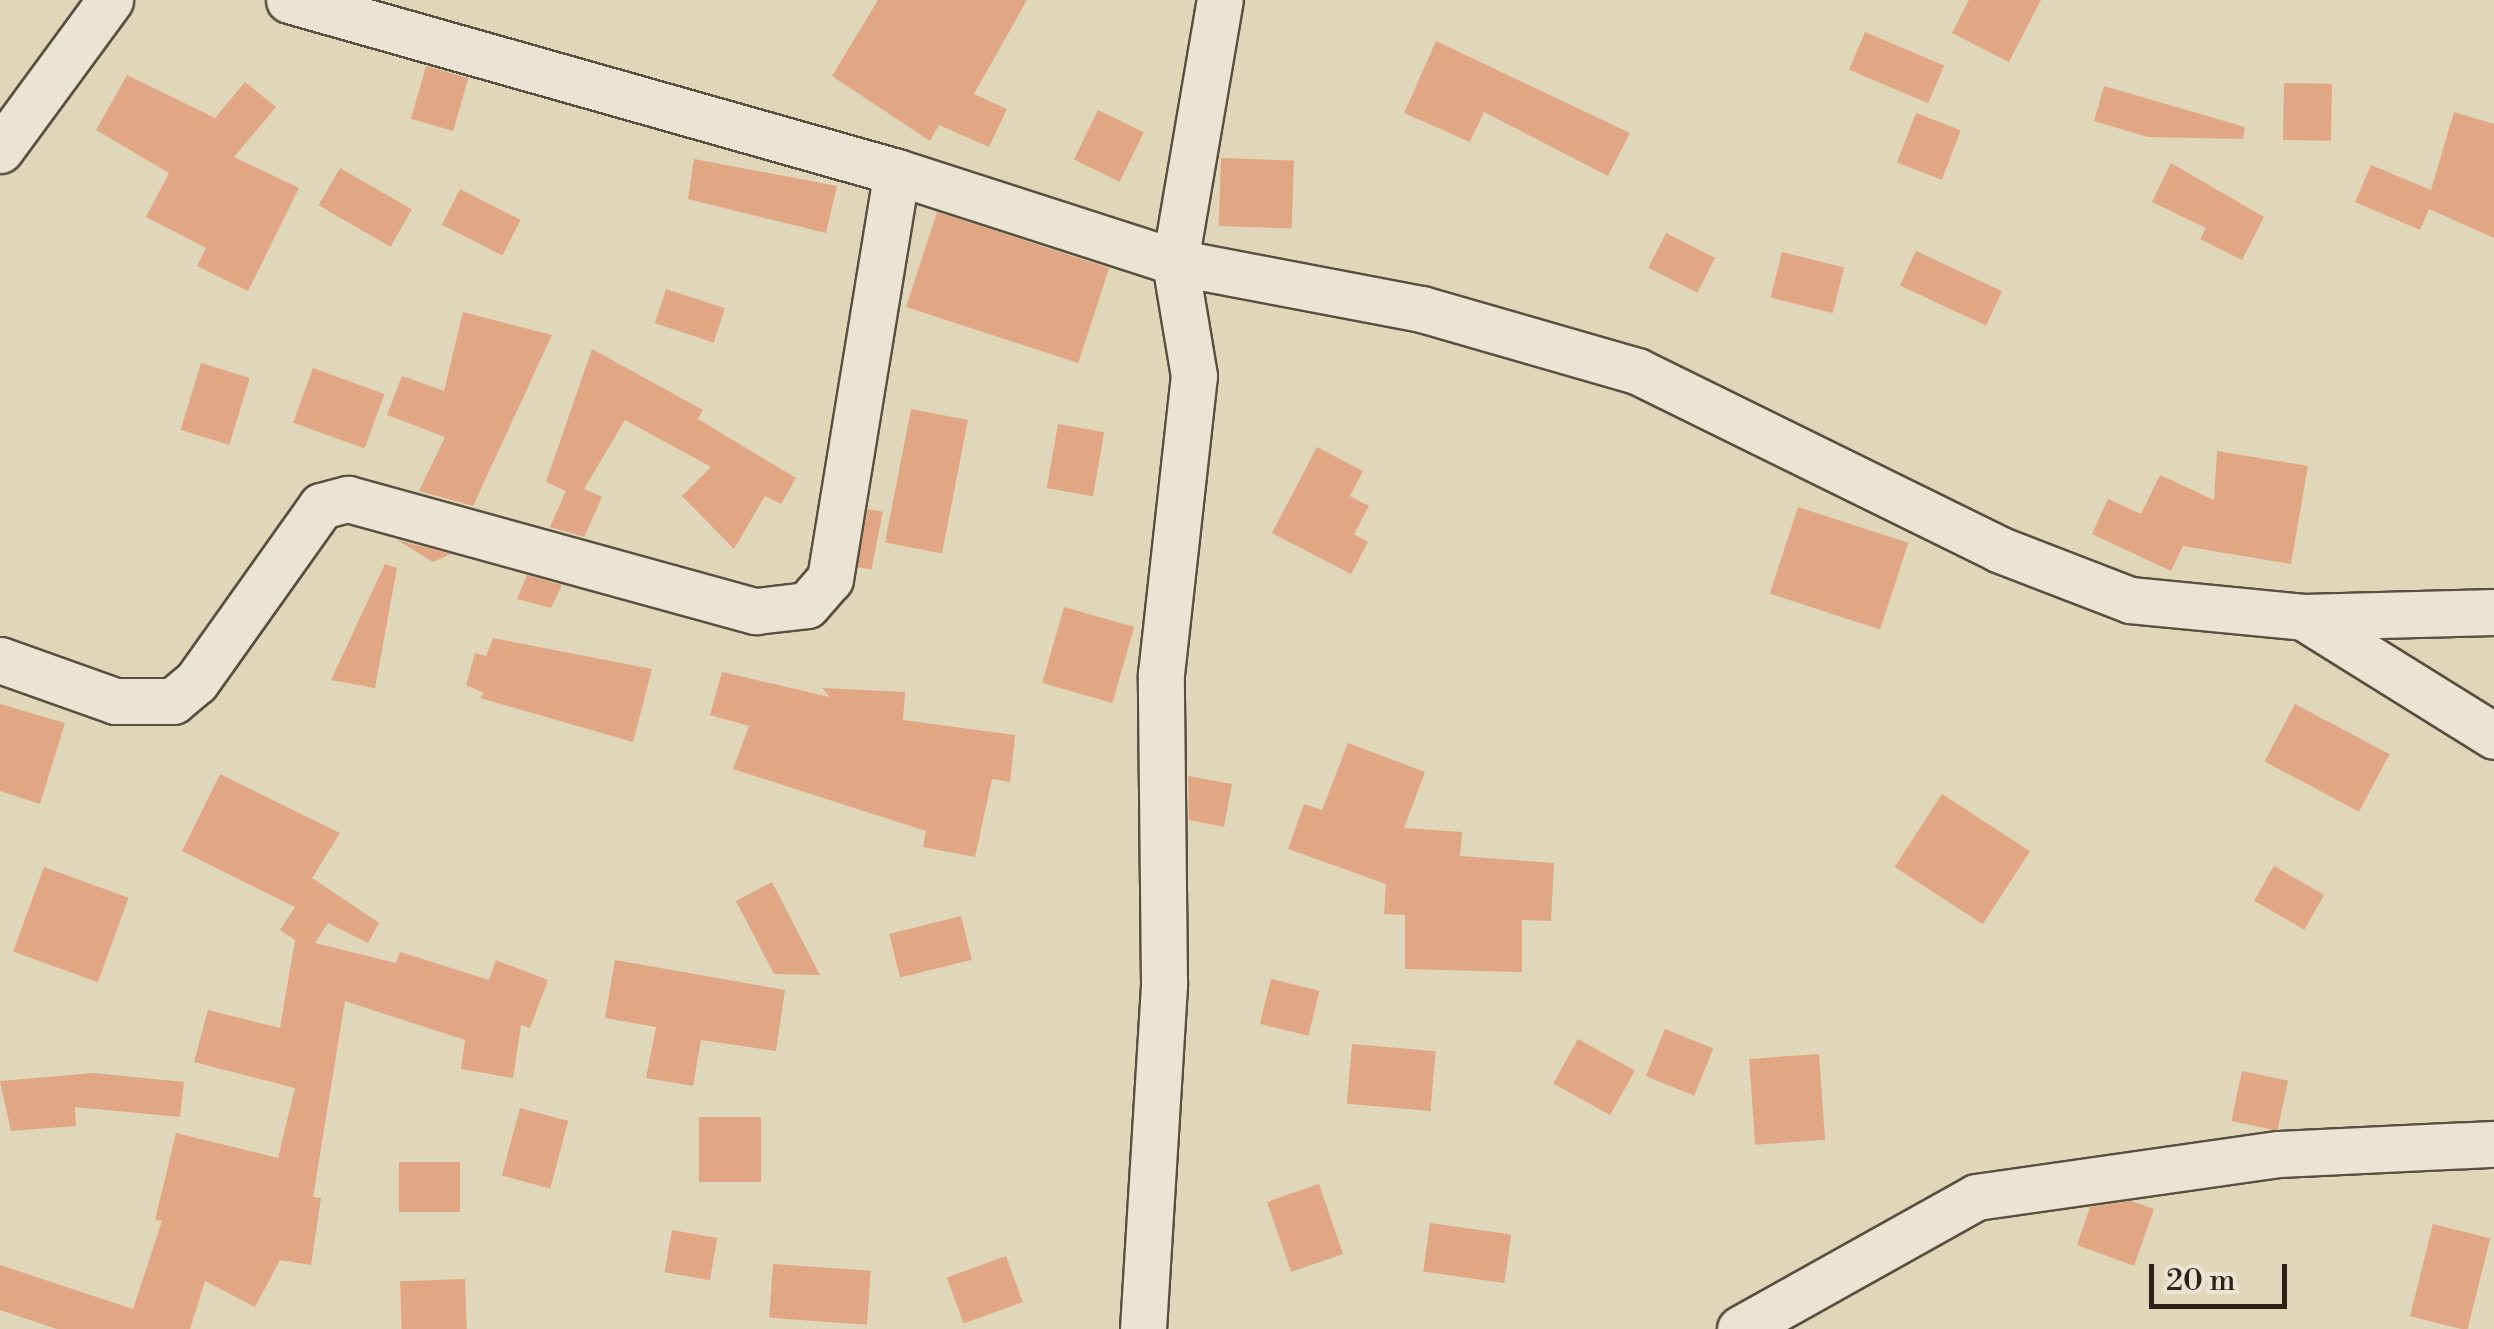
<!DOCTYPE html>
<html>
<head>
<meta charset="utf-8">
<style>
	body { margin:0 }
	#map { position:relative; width:2494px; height:1329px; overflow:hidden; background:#e0d6b9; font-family:"Libre Bodoni",serif }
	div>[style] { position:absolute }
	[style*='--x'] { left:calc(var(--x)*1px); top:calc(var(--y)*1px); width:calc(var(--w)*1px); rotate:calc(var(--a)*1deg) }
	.building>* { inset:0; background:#e1a785; transform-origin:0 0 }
	.roads { filter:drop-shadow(2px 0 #594f3f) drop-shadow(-2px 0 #594f3f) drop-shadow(0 2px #594f3f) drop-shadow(0 -2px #594f3f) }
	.minor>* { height:45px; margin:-22.5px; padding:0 22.5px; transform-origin:22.5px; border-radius:22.5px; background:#ebe4d2 }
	span { translate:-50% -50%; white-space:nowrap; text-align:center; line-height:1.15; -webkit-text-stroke:8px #ebe4d2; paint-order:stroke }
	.scale { position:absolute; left:2149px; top:1264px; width:138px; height:45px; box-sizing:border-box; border:5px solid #2c2216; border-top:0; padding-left:12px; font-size:30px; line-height:35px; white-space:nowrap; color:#2c2216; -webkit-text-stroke:8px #ebe4d2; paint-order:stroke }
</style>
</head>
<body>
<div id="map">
	<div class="building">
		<i style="clip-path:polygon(878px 0,1027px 0,974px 94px,1007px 109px,989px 147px,939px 125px,930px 141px,832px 76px)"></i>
		<i style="clip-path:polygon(1969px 0,2041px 0,2009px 62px,1952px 33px)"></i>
		<i style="left:1865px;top:32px;width:86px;height:41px;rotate:23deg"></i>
		<i style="clip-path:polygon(1436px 41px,1630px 133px,1608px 176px,1484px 112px,1470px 142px,1404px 113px)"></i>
		<i style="left:426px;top:66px;width:44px;height:55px;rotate:16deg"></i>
		<i style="clip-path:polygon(127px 75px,215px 118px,245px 82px,276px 107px,234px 157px,299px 188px,248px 291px,197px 266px,206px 248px,146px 217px,169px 173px,96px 130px)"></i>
		<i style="left:2284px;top:83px;width:48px;height:57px;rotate:1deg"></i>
		<i style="clip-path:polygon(2104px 86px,2245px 127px,2243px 139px,2148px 137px,2094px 121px)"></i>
		<i style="left:1098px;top:110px;width:51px;height:55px;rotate:26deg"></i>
		<i style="clip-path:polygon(2454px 112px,2494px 124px,2494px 238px,2429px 209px,2420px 230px,2355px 202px,2371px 165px,2431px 190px)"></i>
		<i style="left:1916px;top:113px;width:48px;height:53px;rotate:21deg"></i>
		<i style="left:1221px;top:158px;width:73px;height:68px;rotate:2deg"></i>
		<i style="clip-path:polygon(694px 159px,837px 186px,826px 233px,688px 199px)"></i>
		<i style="clip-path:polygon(2171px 163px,2264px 217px,2242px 260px,2200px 239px,2206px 228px,2152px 202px)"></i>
		<i style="left:340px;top:168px;width:83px;height:43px;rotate:30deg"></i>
		<i style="left:460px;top:189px;width:68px;height:40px;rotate:27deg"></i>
		<i style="left:937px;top:212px;width:181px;height:100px;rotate:18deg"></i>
		<i style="left:1666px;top:233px;width:55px;height:39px;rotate:27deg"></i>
		<i style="left:1916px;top:251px;width:95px;height:38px;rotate:25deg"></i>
		<i style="left:1782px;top:252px;width:64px;height:47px;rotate:14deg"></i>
		<i style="left:666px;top:289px;width:62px;height:36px;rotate:18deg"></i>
		<i style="clip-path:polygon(463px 312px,552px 335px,473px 506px,419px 491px,445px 437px,387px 415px,402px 376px,444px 391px)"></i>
		<i style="clip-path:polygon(592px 349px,703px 410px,698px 419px,796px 478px,781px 504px,765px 496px,734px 549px,682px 496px,711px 467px,625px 420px,584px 489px,602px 497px,584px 537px,550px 527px,566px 491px,546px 482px)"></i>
		<i style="left:201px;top:363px;width:51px;height:70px;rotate:17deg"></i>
		<i style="left:313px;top:368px;width:76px;height:58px;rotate:20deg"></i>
		<i style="left:911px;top:409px;width:58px;height:136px;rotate:11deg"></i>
		<i style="left:1058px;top:424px;width:47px;height:65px;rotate:10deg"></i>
		<i style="clip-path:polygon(1317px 447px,1363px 471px,1350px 496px,1369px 506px,1354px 534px,1368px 542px,1351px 574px,1272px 533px)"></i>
		<i style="clip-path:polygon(2217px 451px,2308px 466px,2291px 564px,2183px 546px,2171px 571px,2092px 534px,2108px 499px,2141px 514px,2160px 475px,2214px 500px)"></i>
		<i style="left:1798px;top:507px;width:116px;height:91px;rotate:18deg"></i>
		<i style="left:868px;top:509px;width:15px;height:59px;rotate:11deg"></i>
		<i style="clip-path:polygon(397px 540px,451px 554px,433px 562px)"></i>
		<i style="clip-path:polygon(385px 564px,397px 568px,375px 688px,331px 680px)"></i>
		<i style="clip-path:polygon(527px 575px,562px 585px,551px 608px,517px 599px)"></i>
		<i style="left:1064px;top:607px;width:73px;height:79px;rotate:16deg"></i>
		<i style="clip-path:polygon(493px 638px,652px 669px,633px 742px,480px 698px,484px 693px,466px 685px,475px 653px,486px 656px)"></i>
		<i style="clip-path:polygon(722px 672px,830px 697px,822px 688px,905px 692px,903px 720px,1015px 735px,1010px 782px,992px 779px,975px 857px,923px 847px,926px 831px,733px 769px,749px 726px,710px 715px)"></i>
		<i style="clip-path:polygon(0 704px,65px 723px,40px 804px,0 791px)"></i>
		<i style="left:2295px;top:704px;width:107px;height:65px;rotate:28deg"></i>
		<i style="clip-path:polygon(1348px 743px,1425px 772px,1404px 828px,1462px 832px,1460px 856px,1554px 863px,1551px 921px,1522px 920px,1522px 972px,1405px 969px,1405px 915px,1384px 914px,1386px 884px,1288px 849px,1304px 804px,1322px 810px)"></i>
		<i style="clip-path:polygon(220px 774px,340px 833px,312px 878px,379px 923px,368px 943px,328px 923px,315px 943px,396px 963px,400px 952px,489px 980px,496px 960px,548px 980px,530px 1028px,521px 1025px,513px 1078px,461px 1069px,465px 1040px,345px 1001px,313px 1197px,321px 1198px,311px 1265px,280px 1260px,255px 1307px,205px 1281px,190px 1329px,57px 1329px,0 1310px,0 1265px,133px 1309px,162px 1221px,155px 1220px,176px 1133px,278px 1158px,295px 1088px,194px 1062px,208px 1010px,280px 1028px,295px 940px,280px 930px,295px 907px,182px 851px)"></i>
		<i style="clip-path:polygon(1188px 776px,1232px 784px,1224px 827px,1189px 820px)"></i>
		<i style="left:1942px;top:794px;width:105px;height:87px;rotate:33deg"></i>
		<i style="left:2274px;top:866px;width:58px;height:40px;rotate:30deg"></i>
		<i style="left:44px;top:867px;width:90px;height:90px;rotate:20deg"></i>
		<i style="clip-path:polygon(772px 882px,820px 975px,774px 974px,736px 901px)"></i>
		<i style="left:961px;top:916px;width:45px;height:74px;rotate:76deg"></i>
		<i style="clip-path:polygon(615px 960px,785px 990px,776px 1051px,701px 1040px,693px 1086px,646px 1078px,656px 1027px,605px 1018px)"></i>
		<i style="left:1271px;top:979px;width:50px;height:46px;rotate:14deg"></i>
		<i style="left:1665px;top:1029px;width:52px;height:51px;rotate:22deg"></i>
		<i style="left:1578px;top:1039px;width:65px;height:51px;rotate:29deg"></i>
		<i style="left:1352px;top:1044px;width:84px;height:60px;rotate:5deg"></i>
		<i style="left:1819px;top:1054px;width:86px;height:70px;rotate:86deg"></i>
		<i style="left:2242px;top:1071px;width:47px;height:51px;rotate:12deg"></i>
		<i style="clip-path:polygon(93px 1073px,184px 1082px,180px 1117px,75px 1107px,76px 1126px,11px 1131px,0 1081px)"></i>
		<i style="left:520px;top:1108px;width:50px;height:70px;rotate:15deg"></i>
		<i style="left:699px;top:1117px;width:62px;height:65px"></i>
		<i style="left:460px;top:1162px;width:50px;height:61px;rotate:90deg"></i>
		<i style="left:1319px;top:1184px;width:74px;height:55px;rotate:71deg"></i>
		<i style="clip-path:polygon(2131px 1201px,2154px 1209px,2134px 1266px,2077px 1245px,2090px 1207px)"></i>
		<i style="left:1430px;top:1223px;width:82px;height:49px;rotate:8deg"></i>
		<i style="left:2433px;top:1224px;width:59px;height:95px;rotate:14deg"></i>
		<i style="left:672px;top:1230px;width:46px;height:43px;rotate:10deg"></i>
		<i style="left:1006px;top:1256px;width:49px;height:63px;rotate:70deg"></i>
		<i style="left:773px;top:1264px;width:98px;height:54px;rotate:4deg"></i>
		<i style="left:465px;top:1279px;width:50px;height:65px;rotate:88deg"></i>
	</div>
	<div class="roads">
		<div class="minor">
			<i style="--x:289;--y:0;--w:632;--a:15.8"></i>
			<i style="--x:897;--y:172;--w:292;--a:17.9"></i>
			<i style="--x:1175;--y:262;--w:251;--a:10.8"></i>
			<i style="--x:1422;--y:309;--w:224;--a:16.1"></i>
			<i style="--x:1637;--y:371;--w:402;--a:26.2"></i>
			<i style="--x:1998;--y:549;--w:142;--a:21.1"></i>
			<i style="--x:2130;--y:600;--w:174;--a:5.6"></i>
			<i style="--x:2303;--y:617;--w:191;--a:-1.5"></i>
			<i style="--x:0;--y:150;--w:186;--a:-53.7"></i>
			<i style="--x:2303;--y:617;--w:225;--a:31.9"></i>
			<i style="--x:0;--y:660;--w:122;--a:19.6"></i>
			<i style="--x:115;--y:701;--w:58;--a:0"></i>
			<i style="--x:173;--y:701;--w:30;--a:-40"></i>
			<i style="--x:196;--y:682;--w:216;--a:-54.6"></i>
			<i style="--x:321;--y:506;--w:28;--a:-15"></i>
			<i style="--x:348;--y:499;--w:423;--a:15.4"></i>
			<i style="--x:756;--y:611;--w:51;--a:-6.7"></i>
			<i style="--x:807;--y:605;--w:35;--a:-49"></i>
			<i style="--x:830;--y:579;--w:412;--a:-80.7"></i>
			<i style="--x:1143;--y:1329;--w:347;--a:-86.5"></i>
			<i style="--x:1164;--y:983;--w:309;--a:-90.6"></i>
			<i style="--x:1161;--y:674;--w:300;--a:-83.7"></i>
			<i style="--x:1194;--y:376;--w:116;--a:-99.5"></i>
			<i style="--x:1175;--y:262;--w:266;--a:-80.3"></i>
			<i style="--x:1740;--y:1329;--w:270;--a:-29.2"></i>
			<i style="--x:1976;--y:1197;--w:306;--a:-8.1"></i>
			<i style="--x:2279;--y:1154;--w:215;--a:-2.7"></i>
		</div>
	</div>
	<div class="scale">20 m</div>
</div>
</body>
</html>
